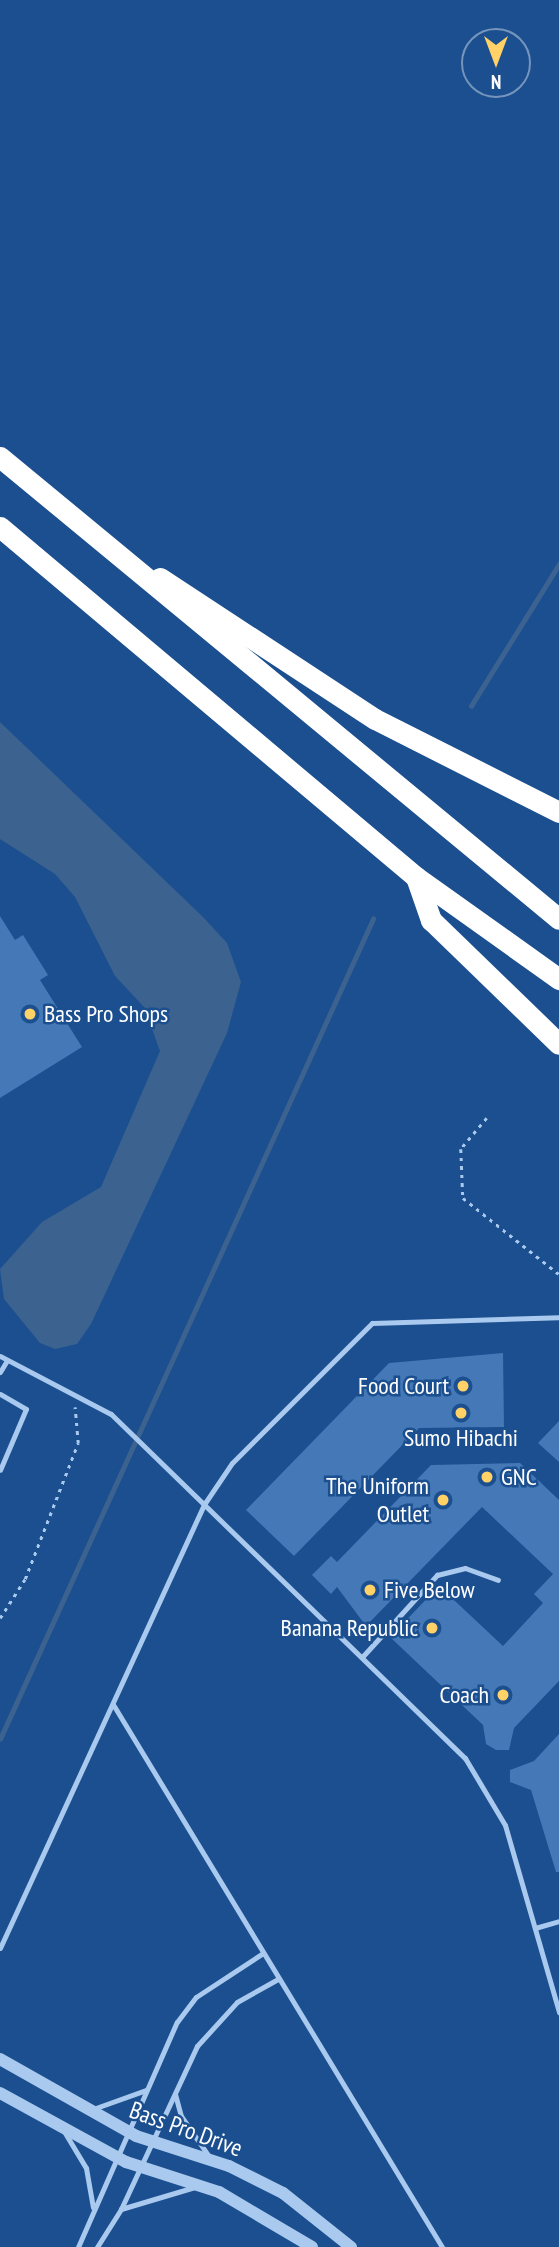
<!DOCTYPE html>
<html>
<head>
<meta charset="utf-8">
<style>
	body { margin:0 }
	#map { position:relative; width:559px; height:2247px; overflow:hidden; background:#1b4f8f; font-family:"PT Sans Narrow",sans-serif }
	div>[style] { position:absolute }
	[style*='--x'] { left:calc(var(--x)*1px); top:calc(var(--y)*1px); width:calc(var(--w)*1px); rotate:calc(var(--a)*1deg) }
	.water>* { inset:0; background:#3c6290 }
	.stream>* { height:4.5px; margin:-2.25px; padding:0 2.25px; transform-origin:2.25px; border-radius:2.25px; background:#3c6290 }
	.building>* { inset:0; background:#4478b7 }
	.path>* { height:2.5px; margin-top:-1.25px; transform-origin:0; background:repeating-linear-gradient(90deg,#a9c9ee 0 3.5px,transparent 0 8.5px) }
	.service>* { height:5px; margin:-2.5px; padding:0 2.5px; transform-origin:2.5px; border-radius:2.5px; background:#a9c9ee }
	.tertiary>* { height:12px; margin:-6px; padding:0 6px; transform-origin:6px; border-radius:6px; background:#a9c9ee }
	.motorway>* { height:21px; margin:-10.5px; padding:0 10.5px; transform-origin:10.5px; border-radius:10.5px; background:#fff }
	.dots>* { width:19px; height:19px; translate:-50% -50%; box-sizing:border-box; border:4px solid #1b4f8f; border-radius:50% }
	span { translate:-50% -50%; white-space:nowrap; text-align:center; line-height:1.15; -webkit-text-stroke:5px #1b4f8f; paint-order:stroke }
	.poi-label { font-size:24px; color:#fff }
	.left { translate:0 -50%; text-align:left }
	.right { translate:-100% -50%; text-align:right }
	.street-label { font-size:24px; color:#fff }
	.north { position:absolute; left:461px; top:28px; width:70px; height:70px; box-sizing:border-box; background:#1b4f8f; border:2px solid #7695bc; border-radius:50%; rotate:180deg; font-size:19px; font-weight:700; line-height:28px; text-align:center; color:#fff }
	.north::after { content:''; display:block; margin:auto; width:24px; height:32px; background:#ffd166; clip-path:polygon(50% 0,100% 100%,50% 72%,0 100%) }
</style>
</head>
<body>
<div id="map">
	<div class="water">
		<i style="clip-path:polygon(0 722px,203px 917px,227px 943px,241px 982px,227px 1033px,91px 1324px,77px 1344px,55px 1349px,40px 1343px,4px 1299px,0 1269px,42px 1222px,101px 1187px,160px 1051px,144px 1007px,115px 976px,75px 897px,55px 874px,0 839px)"></i>
	</div>
	<div class="stream">
		<i style="--x:471;--y:706;--w:167;--a:-58.2"></i>
		<i style="--x:0;--y:1739;--w:901;--a:-65.54"></i>
	</div>
	<div class="building">
		<i style="clip-path:polygon(0 916px,15px 940px,23px 935px,48px 975px,40px 980px,82px 1047px,0 1098px)"></i>
		<i style="clip-path:polygon(503px 1353px,504px 1427px,419px 1428px,294px 1556px,246px 1510px,389px 1363px)"></i>
		<i style="clip-path:polygon(559px 1421px,559px 1462px,538px 1443px)"></i>
		<i style="clip-path:polygon(520px 1463px,559px 1500px,559px 1681px,514px 1728px,509px 1750px,496px 1750px,486px 1744px,483px 1725px,390px 1637px,439px 1586px,503px 1646px,543px 1603px,534px 1594px,553px 1574px,482px 1507px,366px 1626px,337px 1587px,331px 1594px,312px 1575px,331px 1556px,337px 1562px,431px 1465px)"></i>
		<i style="clip-path:polygon(559px 1734px,559px 1872px,556px 1872px,531px 1790px,510px 1782px,510px 1770px,534px 1761px)"></i>
	</div>
	<div class="path">
		<i style="--x:487;--y:1118;--w:40;--a:130"></i>
		<i style="--x:461;--y:1149;--w:49;--a:87.7"></i>
		<i style="--x:463;--y:1198;--w:122;--a:38.4"></i>
		<i style="--x:0;--y:1618;--w:46;--a:-57.3"></i>
		<i style="--x:25;--y:1579;--w:146;--a:-68.7"></i>
		<i style="--x:78;--y:1443;--w:36;--a:-95"></i>
	</div>
	<div class="service">
		<i style="--x:0;--y:1356;--w:125;--a:27.6"></i>
		<i style="--x:111;--y:1414;--w:494;--a:44.2"></i>
		<i style="--x:465;--y:1758;--w:78;--a:59.2"></i>
		<i style="--x:505;--y:1825;--w:195;--a:73.9"></i>
		<i style="--x:0;--y:1372;--w:12;--a:-59"></i>
		<i style="--x:0;--y:1394;--w:30;--a:30"></i>
		<i style="--x:26;--y:1409;--w:66;--a:113.1"></i>
		<i style="--x:363;--y:1656;--w:110;--a:-47.6"></i>
		<i style="--x:437;--y:1575;--w:29;--a:-14"></i>
		<i style="--x:465;--y:1568;--w:35;--a:20"></i>
		<i style="--x:114;--y:1706;--w:633;--a:58.77"></i>
		<i style="--x:535;--y:1928;--w:25;--a:-16"></i>
		<i style="--x:0;--y:1948;--w:490;--a:-65.3"></i>
		<i style="--x:205;--y:1503;--w:48;--a:-56"></i>
		<i style="--x:232;--y:1463;--w:198;--a:-45"></i>
		<i style="--x:372;--y:1323;--w:187;--a:-1.8"></i>
		<i style="--x:175;--y:2094;--w:23;--a:75"></i>
		<i style="--x:181;--y:2116;--w:47;--a:55.3"></i>
		<i style="--x:93;--y:2109;--w:56;--a:-19.7"></i>
		<i style="--x:65;--y:2133;--w:41;--a:59"></i>
		<i style="--x:86;--y:2168;--w:40;--a:80"></i>
		<i style="--x:121;--y:2209;--w:77;--a:-16.6"></i>
		<i style="--x:78;--y:2247;--w:246;--a:-66.3"></i>
		<i style="--x:177;--y:2022;--w:31;--a:-53"></i>
		<i style="--x:196;--y:1997;--w:80;--a:-33.3"></i>
		<i style="--x:97;--y:2247;--w:45;--a:-57.7"></i>
		<i style="--x:121;--y:2209;--w:180;--a:-65"></i>
		<i style="--x:197;--y:2046;--w:59;--a:-47.7"></i>
		<i style="--x:237;--y:2002;--w:47;--a:-29.3"></i>
	</div>
	<div class="tertiary">
		<i style="--x:0;--y:2059;--w:156;--a:29.5"></i>
		<i style="--x:136;--y:2136;--w:98;--a:17.9"></i>
		<i style="--x:229;--y:2166;--w:60;--a:26.6"></i>
		<i style="--x:283;--y:2193;--w:87;--a:38.5"></i>
		<i style="--x:0;--y:2093;--w:144;--a:28.7"></i>
		<i style="--x:126;--y:2162;--w:98;--a:17.9"></i>
		<i style="--x:219;--y:2192;--w:108;--a:30.6"></i>
	</div>
	<div class="motorway">
		<i style="--x:0;--y:457;--w:725;--a:39.57"></i>
		<i style="--x:0;--y:527;--w:544;--a:40.08"></i>
		<i style="--x:416;--y:877;--w:176;--a:35.5"></i>
		<i style="--x:160;--y:578;--w:257;--a:33.3"></i>
		<i style="--x:375;--y:719;--w:206;--a:26.8"></i>
		<i style="--x:416;--y:877;--w:46;--a:70.8"></i>
		<i style="--x:431;--y:920;--w:178;--a:44.1"></i>
	</div>
	<div class="dots">
		<i style="left:30px;top:1014px;background:#ffd166"></i>
		<i style="left:463px;top:1386px;background:#ffd166"></i>
		<i style="left:461px;top:1413px;background:#ffd166"></i>
		<i style="left:487px;top:1477px;background:#ffd166"></i>
		<i style="left:443px;top:1500px;background:#ffd166"></i>
		<i style="left:370px;top:1590px;background:#ffd166"></i>
		<i style="left:432px;top:1628px;background:#ffd166"></i>
		<i style="left:503px;top:1695px;background:#ffd166"></i>
	</div>
	<div class="poi-label">
		<span class="left" style="left:44px;top:1014px">Bass Pro Shops</span>
		<span class="right" style="left:449px;top:1386px">Food Court</span>
		<span style="left:461px;top:1438px">Sumo Hibachi</span>
		<span class="left" style="left:501px;top:1477px">GNC</span>
		<span class="right" style="left:429px;top:1500px">The Uniform<br>Outlet</span>
		<span class="left" style="left:384px;top:1590px">Five Below</span>
		<span class="right" style="left:418px;top:1628px">Banana Republic</span>
		<span class="right" style="left:489px;top:1695px">Coach</span>
	</div>
	<div class="street-label">
		<span style="left:186px;top:2129px;rotate:20deg">Bass Pro Drive</span>
	</div>
	<div class="north">N</div>
</div>
</body>
</html>
